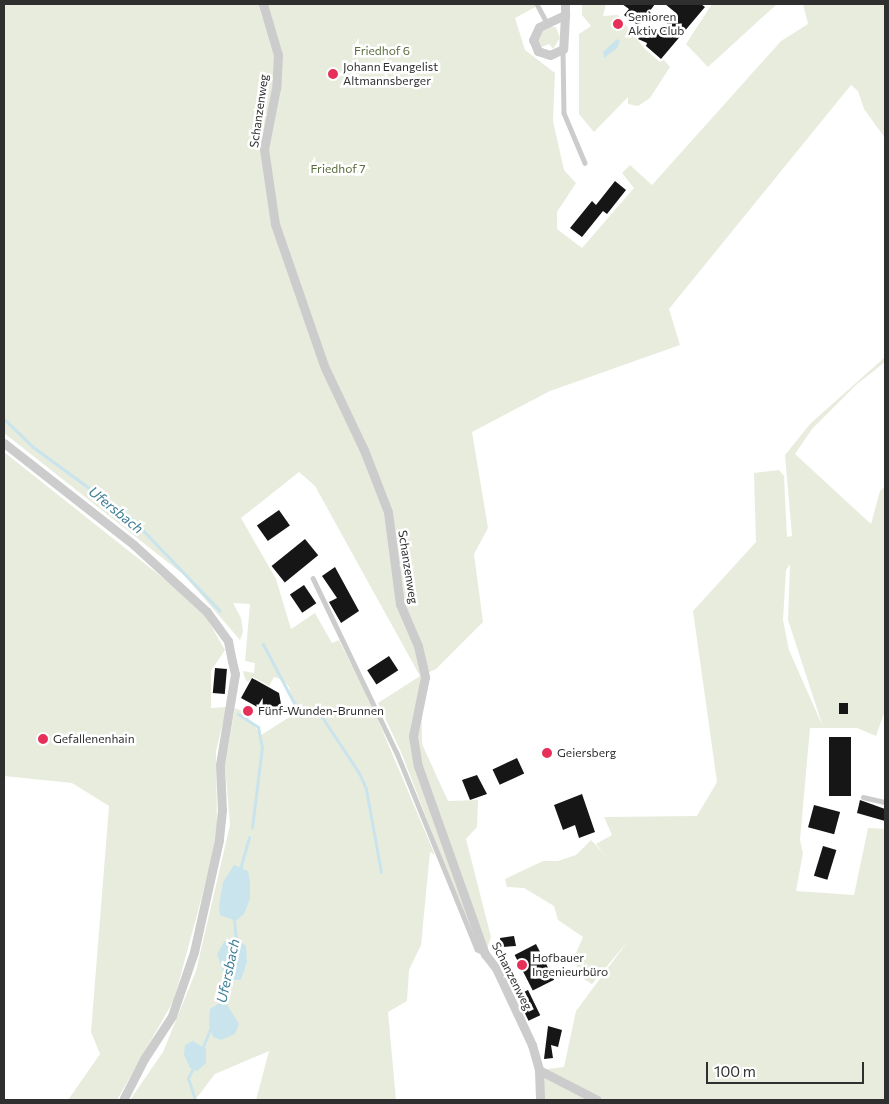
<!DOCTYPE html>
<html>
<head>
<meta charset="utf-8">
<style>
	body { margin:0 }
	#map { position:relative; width:889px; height:1104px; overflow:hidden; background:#fff; font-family:Commissioner,sans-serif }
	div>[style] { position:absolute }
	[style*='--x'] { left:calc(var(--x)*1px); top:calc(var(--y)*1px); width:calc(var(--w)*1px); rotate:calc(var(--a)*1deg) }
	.green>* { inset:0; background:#e8ecdd }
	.water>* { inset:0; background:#c9e4ec }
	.stream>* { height:3px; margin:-1.5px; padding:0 1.5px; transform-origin:1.5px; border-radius:1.5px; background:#c9e4ec }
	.building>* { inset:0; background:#161616; transform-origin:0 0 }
	.service>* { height:4.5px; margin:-2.25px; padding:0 2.25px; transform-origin:2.25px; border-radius:2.25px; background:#ccc }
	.minor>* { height:9px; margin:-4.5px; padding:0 4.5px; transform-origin:4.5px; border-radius:4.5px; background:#ccc }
	.dots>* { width:14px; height:14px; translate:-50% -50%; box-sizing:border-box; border:2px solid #fff; border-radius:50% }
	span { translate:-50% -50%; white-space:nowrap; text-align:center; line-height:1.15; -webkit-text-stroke:5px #fff; paint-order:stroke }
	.poi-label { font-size:12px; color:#2f2f2f }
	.left { translate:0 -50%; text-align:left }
	.park-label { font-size:12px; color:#596c3c }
	.street-label { font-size:12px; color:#2f2f2f }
	.water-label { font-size:14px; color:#3c7e93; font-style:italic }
	.frame { position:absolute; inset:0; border:5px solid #2f2f2f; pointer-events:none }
	.scale { position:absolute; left:706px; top:1062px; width:158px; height:22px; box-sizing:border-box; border:2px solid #2f2f2f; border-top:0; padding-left:6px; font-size:15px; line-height:18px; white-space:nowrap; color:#2f2f2f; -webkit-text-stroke:4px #fff; paint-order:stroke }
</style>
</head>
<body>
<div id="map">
	<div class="green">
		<i style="clip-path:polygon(evenodd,4px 4px,541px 4px,515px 18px,525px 50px,555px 73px,553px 121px,564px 170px,576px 183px,557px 212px,557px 229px,582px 248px,634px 188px,622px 173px,630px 165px,652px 185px,781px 41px,808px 24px,803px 4px,885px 4px,885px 138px,864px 109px,858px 91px,851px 85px,669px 309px,680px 345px,550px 391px,472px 432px,488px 528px,474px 554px,483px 622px,436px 669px,421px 676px,422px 744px,448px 801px,478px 800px,477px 827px,466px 839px,491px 937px,485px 954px,477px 949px,401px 752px,378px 703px,420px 676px,315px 486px,299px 472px,241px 518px,276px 579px,291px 629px,315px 613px,332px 643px,339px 640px,347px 656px,370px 701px,435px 855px,430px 852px,421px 945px,409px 970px,407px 1001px,388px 1012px,396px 1100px,256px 1100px,269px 1051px,215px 1074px,195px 1100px,130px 1100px,163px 1052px,196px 971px,230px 825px,225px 765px,235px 708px,244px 712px,261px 735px,288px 718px,295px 708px,289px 687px,283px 680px,274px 677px,269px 686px,253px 677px,248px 682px,245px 679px,243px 671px,254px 673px,255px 663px,245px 661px,250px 604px,233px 603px,241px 618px,243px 632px,240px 640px,184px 575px,4px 433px,4px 4px,247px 963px,241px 980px,226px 981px,247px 963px)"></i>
		<i style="clip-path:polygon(582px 4px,606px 4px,603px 16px,618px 15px,644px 48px,660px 62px,664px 60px,670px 67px,650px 98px,638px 106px,628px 104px,628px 97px,594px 132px,579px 114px,579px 34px,591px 26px,582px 15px)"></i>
		<i style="clip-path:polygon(712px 4px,777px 4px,708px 67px,686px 44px)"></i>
		<i style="clip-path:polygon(550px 27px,556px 27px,560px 38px,553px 49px,549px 44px,542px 47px,538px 42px,540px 32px)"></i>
		<i style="clip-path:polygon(evenodd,885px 357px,885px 362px,856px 385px,812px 429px,795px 454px,871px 524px,880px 491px,885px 486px,885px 711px,876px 736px,857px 728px,810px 728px,800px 840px,803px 853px,796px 891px,854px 895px,868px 828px,885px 829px,885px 1100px,603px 1100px,540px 1070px,596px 1100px,540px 1100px,539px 1070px,564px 1067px,576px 1011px,628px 941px,592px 984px,577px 975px,576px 953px,583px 937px,558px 920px,554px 906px,524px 888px,507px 887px,505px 879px,543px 861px,558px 861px,576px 855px,591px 840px,606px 856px,596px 844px,612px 835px,604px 817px,697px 816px,717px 782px,693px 611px,756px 542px,754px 473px,779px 470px,784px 476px,787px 537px,792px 536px,785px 455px,810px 424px,885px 357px,790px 564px,788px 620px,823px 727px,789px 650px,783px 620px,786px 570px,790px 564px)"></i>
		<i style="clip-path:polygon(4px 452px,173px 586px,206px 617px,225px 650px,211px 671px,211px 708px,227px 707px,216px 751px,217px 827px,212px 859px,174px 1000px,117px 1100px,68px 1100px,100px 1054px,91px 1032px,109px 806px,72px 783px,4px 776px)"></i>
	</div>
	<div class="water">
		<i style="clip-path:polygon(617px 39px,620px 41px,617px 48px,604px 58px,603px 52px)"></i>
		<i style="clip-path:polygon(234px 865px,248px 871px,250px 881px,250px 899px,244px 914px,236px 921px,220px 915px,219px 906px,223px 882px)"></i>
		<i style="clip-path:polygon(237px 938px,246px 946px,247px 963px,241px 980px,226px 981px,217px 954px,224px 942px)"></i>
		<i style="clip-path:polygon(224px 1000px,239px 1024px,235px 1034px,221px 1040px,213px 1037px,209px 1025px,210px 1009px)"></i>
		<i style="clip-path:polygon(193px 1041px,206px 1049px,206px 1063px,197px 1071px,190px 1068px,184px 1055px,185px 1045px)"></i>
	</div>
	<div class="stream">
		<i style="--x:4;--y:419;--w:40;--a:44"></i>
		<i style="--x:33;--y:447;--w:125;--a:36.2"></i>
		<i style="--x:134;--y:521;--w:124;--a:46.3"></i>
		<i style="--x:263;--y:644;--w:67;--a:62.3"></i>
		<i style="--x:294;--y:703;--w:12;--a:35"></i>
		<i style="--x:304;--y:710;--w:16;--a:14"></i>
		<i style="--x:320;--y:714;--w:71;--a:56.5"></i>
		<i style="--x:359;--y:773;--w:17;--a:66"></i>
		<i style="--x:366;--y:789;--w:84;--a:79.8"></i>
		<i style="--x:238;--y:714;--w:24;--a:33"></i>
		<i style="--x:258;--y:727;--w:20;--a:79"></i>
		<i style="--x:262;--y:747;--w:81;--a:97.1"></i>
		<i style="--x:240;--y:869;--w:33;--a:-74"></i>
		<i style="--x:234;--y:919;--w:23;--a:85"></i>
		<i style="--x:223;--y:1003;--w:26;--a:-77"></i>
		<i style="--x:202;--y:1049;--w:24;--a:-68"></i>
		<i style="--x:194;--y:1066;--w:13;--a:117"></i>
		<i style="--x:188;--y:1078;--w:23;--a:72"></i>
	</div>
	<div class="building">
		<i style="clip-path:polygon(622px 4px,655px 4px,639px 26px,624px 15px,629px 9px)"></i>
		<i style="clip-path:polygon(665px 4px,701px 4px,705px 7px,661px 59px,646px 46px,647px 43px,638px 39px,647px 28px,659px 33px,676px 13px)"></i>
		<i style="clip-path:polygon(615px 181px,626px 190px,607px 214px,603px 211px,582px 237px,570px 228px,592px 201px,596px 205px)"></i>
		<i style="left:279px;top:510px;width:19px;height:27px;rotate:55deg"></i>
		<i style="left:305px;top:539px;width:21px;height:43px;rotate:51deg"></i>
		<i style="clip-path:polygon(335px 567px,359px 611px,341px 623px,329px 602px,337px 598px,322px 576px)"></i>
		<i style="left:304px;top:585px;width:22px;height:17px;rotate:56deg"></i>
		<i style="left:389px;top:656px;width:17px;height:26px;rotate:57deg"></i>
		<i style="left:215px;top:668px;width:12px;height:25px;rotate:5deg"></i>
		<i style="clip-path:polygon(252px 678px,279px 693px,281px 704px,278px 709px,268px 713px,241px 698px)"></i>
		<i style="left:839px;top:703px;width:9px;height:11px"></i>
		<i style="left:829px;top:737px;width:22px;height:59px"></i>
		<i style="left:517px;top:758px;width:17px;height:27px;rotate:65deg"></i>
		<i style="clip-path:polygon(477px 775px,487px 794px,470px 800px,462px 780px)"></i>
		<i style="clip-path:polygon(582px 794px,595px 832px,579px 838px,575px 825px,563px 830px,554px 805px)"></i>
		<i style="clip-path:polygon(860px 800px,885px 809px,885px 821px,857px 813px)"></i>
		<i style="left:814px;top:805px;width:27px;height:23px;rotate:15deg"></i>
		<i style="left:823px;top:846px;width:14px;height:31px;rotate:17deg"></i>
		<i style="clip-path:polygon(514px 936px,516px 946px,501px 947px,500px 938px)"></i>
		<i style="left:536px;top:944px;width:40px;height:24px;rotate:63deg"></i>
		<i style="left:528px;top:990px;width:28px;height:13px;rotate:64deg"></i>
		<i style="clip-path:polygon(548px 1026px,562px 1030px,558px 1047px,551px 1045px,553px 1058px,544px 1059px)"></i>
	</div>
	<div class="service">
		<i style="--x:537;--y:4;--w:21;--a:62"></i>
		<i style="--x:563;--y:50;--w:63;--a:89.1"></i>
		<i style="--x:564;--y:113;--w:54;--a:67.2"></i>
		<i style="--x:313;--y:578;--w:194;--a:64.4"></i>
		<i style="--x:397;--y:753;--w:212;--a:67.8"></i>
		<i style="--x:477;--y:949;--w:8;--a:30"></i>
		<i style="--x:863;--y:797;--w:23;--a:13"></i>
	</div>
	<div class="minor">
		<i style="--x:263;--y:4;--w:53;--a:73.6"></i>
		<i style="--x:278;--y:55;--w:33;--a:93"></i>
		<i style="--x:276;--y:88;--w:62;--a:101.1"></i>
		<i style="--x:264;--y:149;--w:76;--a:81.7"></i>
		<i style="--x:275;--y:224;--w:152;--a:70.9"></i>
		<i style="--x:325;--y:368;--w:91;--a:64.6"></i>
		<i style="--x:364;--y:450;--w:66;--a:68.8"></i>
		<i style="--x:388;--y:512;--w:93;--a:82.6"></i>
		<i style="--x:400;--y:604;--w:46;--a:66.8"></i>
		<i style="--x:418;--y:646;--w:32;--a:77"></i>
		<i style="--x:425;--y:677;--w:60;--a:101.5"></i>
		<i style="--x:413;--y:736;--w:30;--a:81"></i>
		<i style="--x:418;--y:766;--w:200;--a:70.4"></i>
		<i style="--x:485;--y:954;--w:18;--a:52"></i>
		<i style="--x:496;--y:968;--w:85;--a:64.9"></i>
		<i style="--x:532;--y:1045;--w:26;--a:74"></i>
		<i style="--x:539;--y:1070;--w:30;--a:88"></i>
		<i style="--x:565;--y:4;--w:11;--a:90"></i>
		<i style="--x:565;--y:15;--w:34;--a:93"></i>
		<i style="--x:563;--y:49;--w:14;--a:155"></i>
		<i style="--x:550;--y:55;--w:13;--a:-162"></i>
		<i style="--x:538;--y:51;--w:12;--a:-114"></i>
		<i style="--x:533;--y:40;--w:14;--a:-65"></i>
		<i style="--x:539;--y:27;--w:29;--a:-25"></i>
		<i style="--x:4;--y:443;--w:165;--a:38.1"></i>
		<i style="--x:134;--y:545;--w:99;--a:42.5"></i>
		<i style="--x:207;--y:612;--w:36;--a:54"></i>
		<i style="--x:228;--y:641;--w:20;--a:79"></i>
		<i style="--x:232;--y:661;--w:13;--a:77"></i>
		<i style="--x:235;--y:674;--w:92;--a:99.4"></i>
		<i style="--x:220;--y:765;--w:45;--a:87.5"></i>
		<i style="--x:222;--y:810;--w:30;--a:96"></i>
		<i style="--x:219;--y:840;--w:115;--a:102.6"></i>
		<i style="--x:194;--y:952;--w:68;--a:109"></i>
		<i style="--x:172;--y:1016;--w:51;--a:123.1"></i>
		<i style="--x:144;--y:1059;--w:46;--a:117.1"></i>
		<i style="--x:539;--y:1070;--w:65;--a:27.3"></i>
	</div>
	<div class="dots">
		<i style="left:618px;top:24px;background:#e73059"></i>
		<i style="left:333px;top:74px;background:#e73059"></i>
		<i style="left:248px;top:711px;background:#e73059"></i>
		<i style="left:43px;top:739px;background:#e73059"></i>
		<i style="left:547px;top:753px;background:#e73059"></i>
		<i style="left:522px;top:965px;background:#e73059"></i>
	</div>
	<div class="poi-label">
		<span class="left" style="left:628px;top:24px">Senioren<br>Aktiv Club</span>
		<span class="left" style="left:343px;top:74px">Johann Evangelist<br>Altmannsberger</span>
		<span class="left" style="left:258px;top:711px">Fünf-Wunden-Brunnen</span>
		<span class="left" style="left:53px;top:739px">Gefallenenhain</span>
		<span class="left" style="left:557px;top:753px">Geiersberg</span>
		<span class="left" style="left:532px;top:965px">Hofbauer<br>Ingenieurbüro</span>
	</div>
	<div class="park-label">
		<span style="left:382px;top:51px">Friedhof 6</span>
		<span style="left:338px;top:169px">Friedhof 7</span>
	</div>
	<div class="street-label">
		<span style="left:259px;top:111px;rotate:-82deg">Schanzenweg</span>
		<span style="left:408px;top:567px;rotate:81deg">Schanzenweg</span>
		<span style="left:512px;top:976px;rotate:63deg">Schanzenweg</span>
	</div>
	<div class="water-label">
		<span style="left:116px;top:510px;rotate:39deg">Ufersbach</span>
		<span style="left:228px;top:971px;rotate:-78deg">Ufersbach</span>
	</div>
	<div class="frame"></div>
	<div class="scale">100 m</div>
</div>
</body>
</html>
